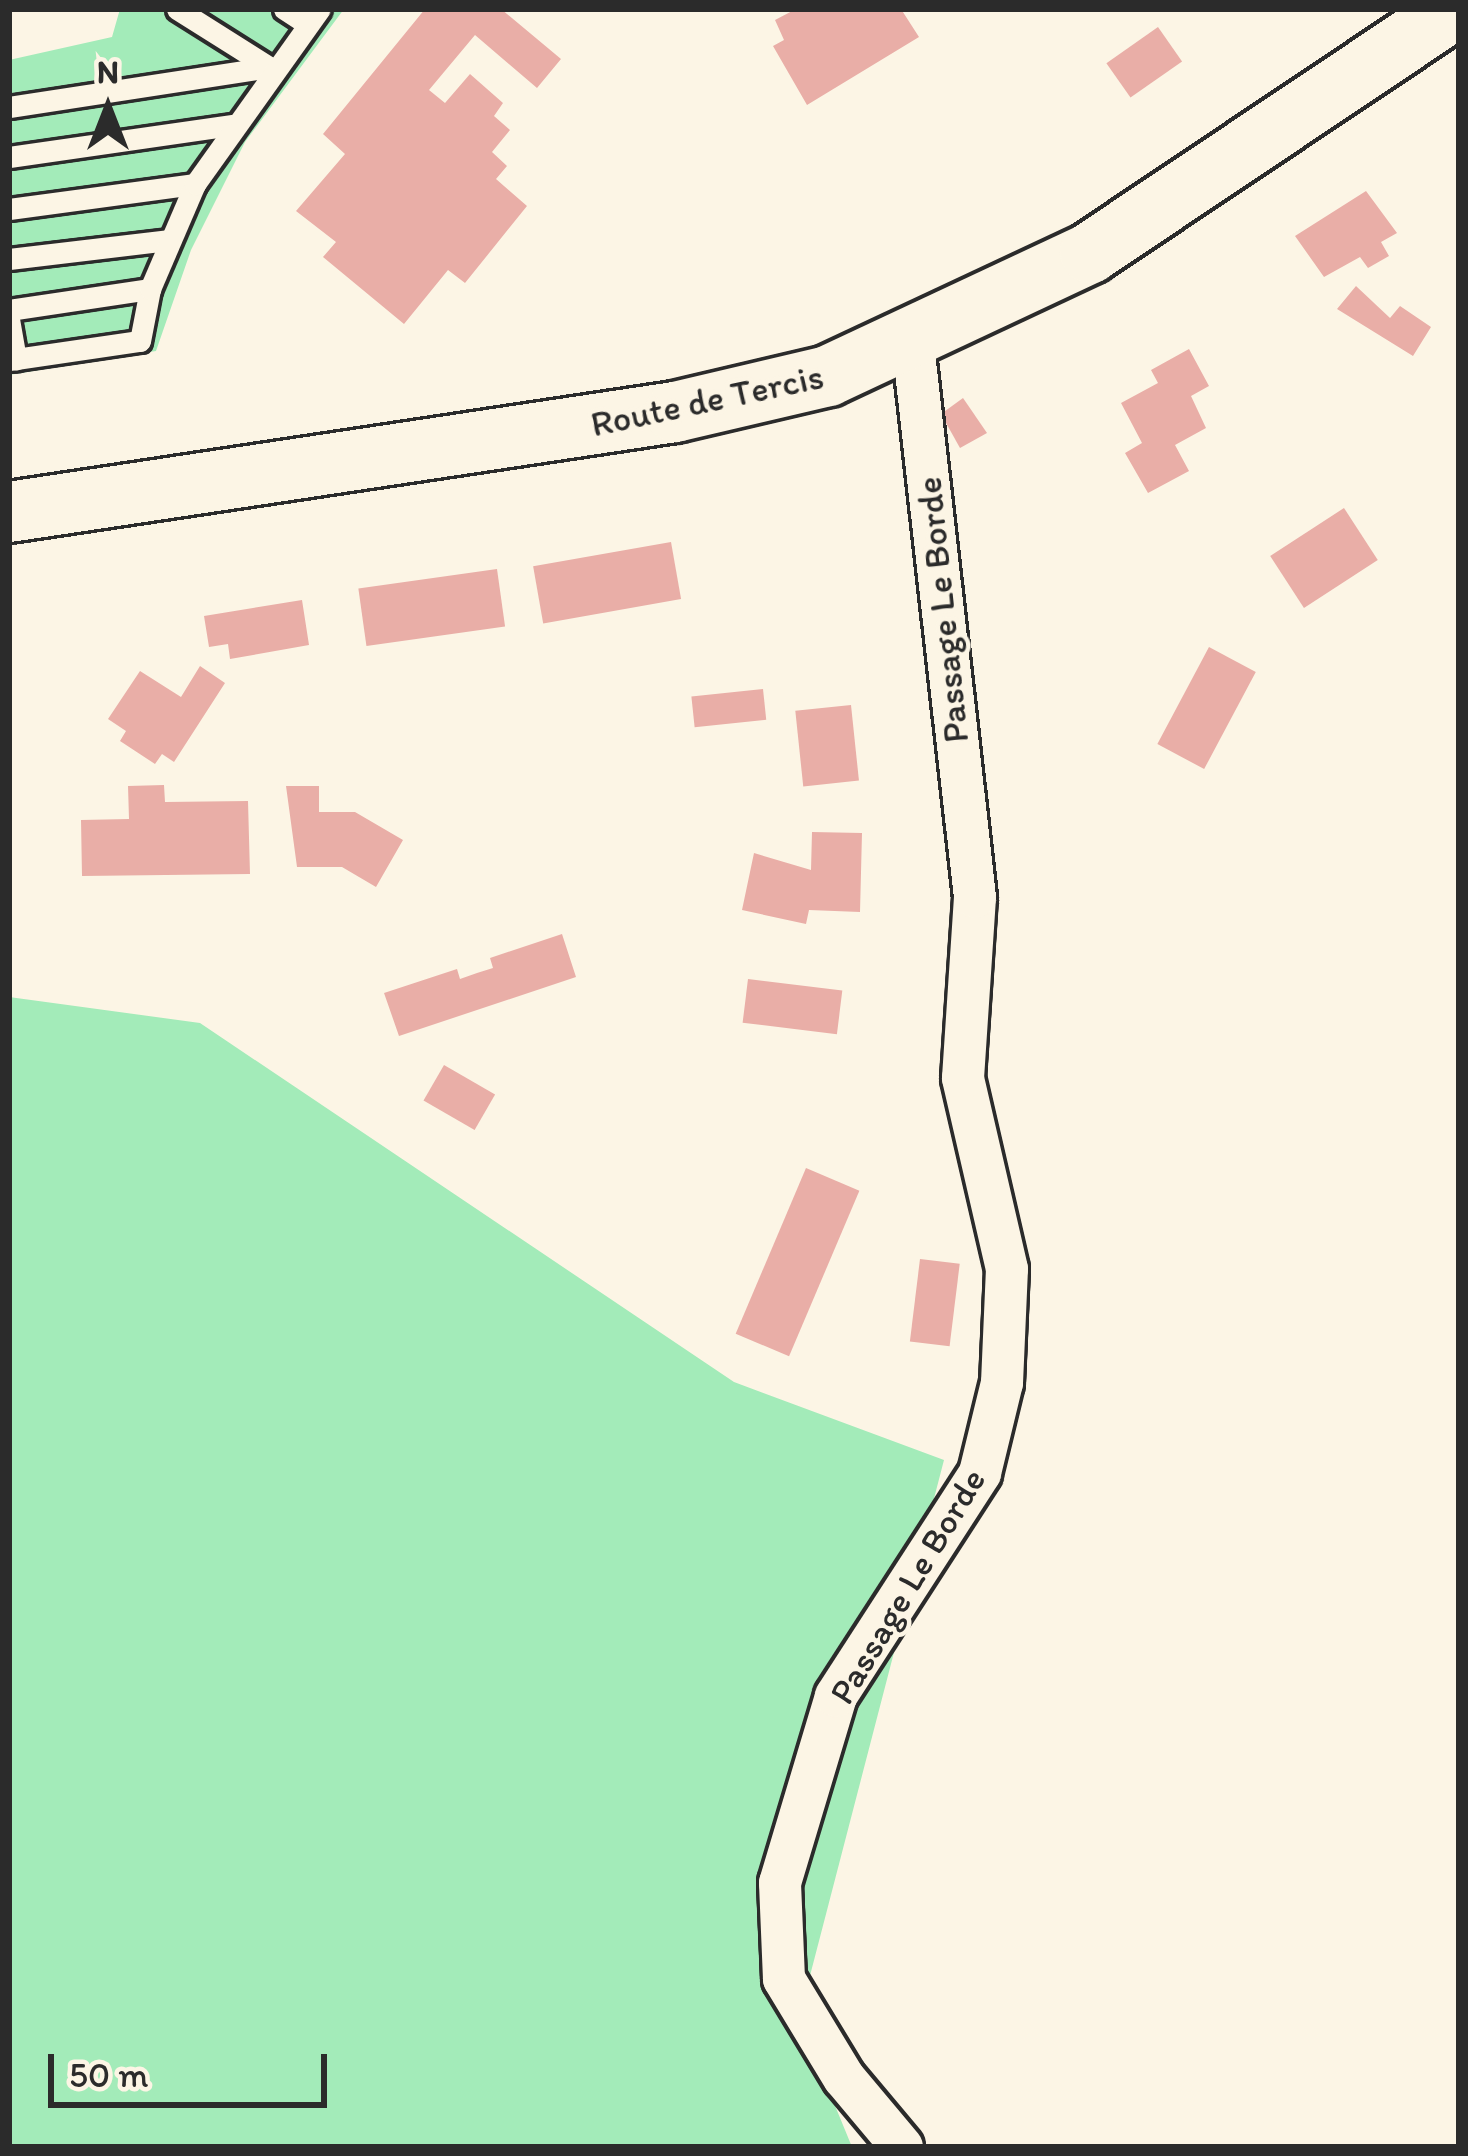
<!DOCTYPE html>
<html>
<head>
<meta charset="utf-8">
<style>
	body { margin:0 }
	#map { position:relative; width:1468px; height:2156px; overflow:hidden; background:#fcf5e5; font-family:Itim,sans-serif }
	div>[style] { position:absolute }
	[style*='--x'] { left:calc(var(--x)*1px); top:calc(var(--y)*1px); width:calc(var(--w)*1px); rotate:calc(var(--a)*1deg) }
	.green>* { inset:0; background:#a3ebb9 }
	.building>* { inset:0; background:#e9aea7; transform-origin:0 0 }
	.roads { filter:drop-shadow(3px 0 #2b2b2b) drop-shadow(-3px 0 #2b2b2b) drop-shadow(0 3px #2b2b2b) drop-shadow(0 -3px #2b2b2b) }
	.lane>* { height:21px; margin:-10.5px; padding:0 10.5px; transform-origin:10.5px; border-radius:10.5px; background:#fcf5e5 }
	.street>* { height:42px; margin:-21px; padding:0 21px; transform-origin:21px; border-radius:21px; background:#fcf5e5 }
	.secondary>* { height:60px; margin:-30px; padding:0 30px; transform-origin:30px; border-radius:30px; background:#fcf5e5 }
	span { translate:-50% -50%; white-space:nowrap; text-align:center; line-height:1.15; -webkit-text-stroke:9px #fcf5e5; paint-order:stroke }
	.street-label { font-size:36px; color:#2b2b2b }
	.frame { position:absolute; inset:0; border:12px solid #2b2b2b; pointer-events:none }
	.north { position:absolute; left:48px; top:48px; width:120px; height:120px; -webkit-text-stroke:9px #fcf5e5; paint-order:stroke; rotate:0deg; font-size:33px; font-weight:700; line-height:48px; text-align:center; color:#2b2b2b }
	.north::after { content:''; display:block; margin:auto; width:42px; height:54px; background:#2b2b2b; clip-path:polygon(50% 0,100% 100%,50% 72%,0 100%) }
	.scale { position:absolute; left:48px; top:2054px; width:279px; height:54px; box-sizing:border-box; border:6px solid #2b2b2b; border-top:0; padding-left:15px; font-size:36px; line-height:42px; white-space:nowrap; color:#2b2b2b; -webkit-text-stroke:9px #fcf5e5; paint-order:stroke }
</style>
</head>
<body>
<div id="map">
	<div class="green">
		<i style="clip-path:polygon(120px 9px,344px 9px,245px 142px,191px 250px,156px 351px,9px 375px,9px 60px,112px 37px)"></i>
		<i style="clip-path:polygon(9px 997px,200px 1023px,734px 1382px,944px 1460px,799px 2018px,852px 2147px,9px 2147px)"></i>
	</div>
	<div class="building">
		<i style="clip-path:polygon(425px 9px,501px 9px,561px 59px,537px 88px,475px 35px,429px 90px,445px 103px,470px 74px,503px 103px,494px 116px,510px 130px,492px 152px,507px 166px,496px 179px,527px 206px,465px 283px,448px 270px,404px 324px,323px 257px,336px 242px,296px 211px,345px 154px,323px 134px)"></i>
		<i style="clip-path:polygon(796px 9px,901px 9px,919px 37px,807px 105px,773px 46px,784px 40px,775px 20px)"></i>
		<i style="left:1158px;top:27px;width:42px;height:63px;rotate:55deg"></i>
		<i style="clip-path:polygon(1366px 191px,1397px 233px,1381px 242px,1389px 256px,1368px 268px,1360px 257px,1324px 277px,1295px 236px)"></i>
		<i style="clip-path:polygon(1356px 286px,1390px 318px,1400px 306px,1431px 327px,1413px 356px,1337px 309px)"></i>
		<i style="clip-path:polygon(1189px 349px,1209px 386px,1191px 396px,1206px 428px,1175px 445px,1189px 471px,1148px 493px,1125px 453px,1142px 443px,1121px 403px,1158px 383px,1151px 370px)"></i>
		<i style="clip-path:polygon(963px 398px,987px 433px,960px 448px,941px 414px)"></i>
		<i style="left:1344px;top:508px;width:62px;height:88px;rotate:57deg"></i>
		<i style="left:671px;top:542px;width:58px;height:140px;rotate:80deg"></i>
		<i style="left:497px;top:569px;width:58px;height:140px;rotate:82deg"></i>
		<i style="clip-path:polygon(302px 600px,309px 645px,230px 659px,228px 644px,209px 647px,204px 616px)"></i>
		<i style="left:1209px;top:647px;width:53px;height:110px;rotate:28deg"></i>
		<i style="clip-path:polygon(200px 666px,225px 683px,174px 762px,162px 754px,155px 764px,120px 741px,126px 731px,108px 719px,140px 671px,181px 697px)"></i>
		<i style="left:763px;top:689px;width:31px;height:72px;rotate:84deg"></i>
		<i style="left:851px;top:705px;width:76px;height:56px;rotate:84deg"></i>
		<i style="clip-path:polygon(164px 785px,165px 802px,248px 801px,250px 874px,82px 876px,81px 820px,129px 819px,128px 786px)"></i>
		<i style="clip-path:polygon(286px 786px,319px 786px,319px 812px,355px 812px,403px 840px,376px 887px,342px 867px,297px 867px)"></i>
		<i style="clip-path:polygon(812px 832px,862px 833px,860px 912px,809px 910px,806px 924px,742px 910px,754px 853px,811px 870px)"></i>
		<i style="clip-path:polygon(562px 934px,576px 977px,399px 1036px,384px 993px,457px 969px,460px 979px,477px 973px,493px 968px,490px 958px)"></i>
		<i style="left:748px;top:979px;width:95px;height:44px;rotate:7deg"></i>
		<i style="left:444px;top:1065px;width:59px;height:41px;rotate:30deg"></i>
		<i style="left:806px;top:1168px;width:58px;height:180px;rotate:23deg"></i>
		<i style="left:920px;top:1259px;width:40px;height:83px;rotate:7deg"></i>
	</div>
	<div class="roads">
		<div class="lane">
			<i style="--x:177;--y:9;--w:109;--a:32.2"></i>
			<i style="--x:284;--y:9;--w:27;--a:33"></i>
			<i style="--x:9;--y:107;--w:263;--a:-8.7"></i>
			<i style="--x:9;--y:157;--w:224;--a:-8.2"></i>
			<i style="--x:9;--y:209;--w:188;--a:-7.7"></i>
			<i style="--x:9;--y:259;--w:160;--a:-6.8"></i>
			<i style="--x:9;--y:310;--w:143;--a:-8.5"></i>
			<i style="--x:9;--y:319;--w:41;--a:80.1"></i>
			<i style="--x:9;--y:360;--w:132;--a:-8.3"></i>
			<i style="--x:140;--y:341;--w:53;--a:-79.1"></i>
			<i style="--x:150;--y:289;--w:114;--a:-66.8"></i>
			<i style="--x:195;--y:184;--w:215;--a:-54.5"></i>
		</div>
		<div class="street">
			<i style="--x:902;--y:2147;--w:90;--a:-130"></i>
			<i style="--x:844;--y:2078;--w:116;--a:-121.2"></i>
			<i style="--x:784;--y:1979;--w:96;--a:-92.4"></i>
			<i style="--x:780;--y:1883;--w:195;--a:-73.3"></i>
			<i style="--x:836;--y:1696;--w:265;--a:-57.1"></i>
			<i style="--x:980;--y:1473;--w:93;--a:-76.3"></i>
			<i style="--x:1002;--y:1383;--w:114;--a:-87.5"></i>
			<i style="--x:1007;--y:1269;--w:196;--a:-103"></i>
			<i style="--x:963;--y:1078;--w:181;--a:-86.2"></i>
			<i style="--x:975;--y:897;--w:556;--a:-96.4"></i>
		</div>
		<div class="secondary">
			<i style="--x:9;--y:512;--w:673;--a:-8.54"></i>
			<i style="--x:675;--y:412;--w:157;--a:-13.2"></i>
			<i style="--x:828;--y:376;--w:289;--a:-25.1"></i>
			<i style="--x:1090;--y:253;--w:438;--a:-33.8"></i>
		</div>
	</div>
	<div class="street-label">
		<span style="left:707px;top:400px;rotate:-12deg">Route de Tercis</span>
		<span style="left:942px;top:610px;rotate:-96deg">Passage Le Borde</span>
		<span style="left:907px;top:1586px;rotate:-59deg">Passage Le Borde</span>
	</div>
	<div class="frame"></div>
	<div class="north">N</div>
	<div class="scale">50 m</div>
</div>
</body>
</html>
